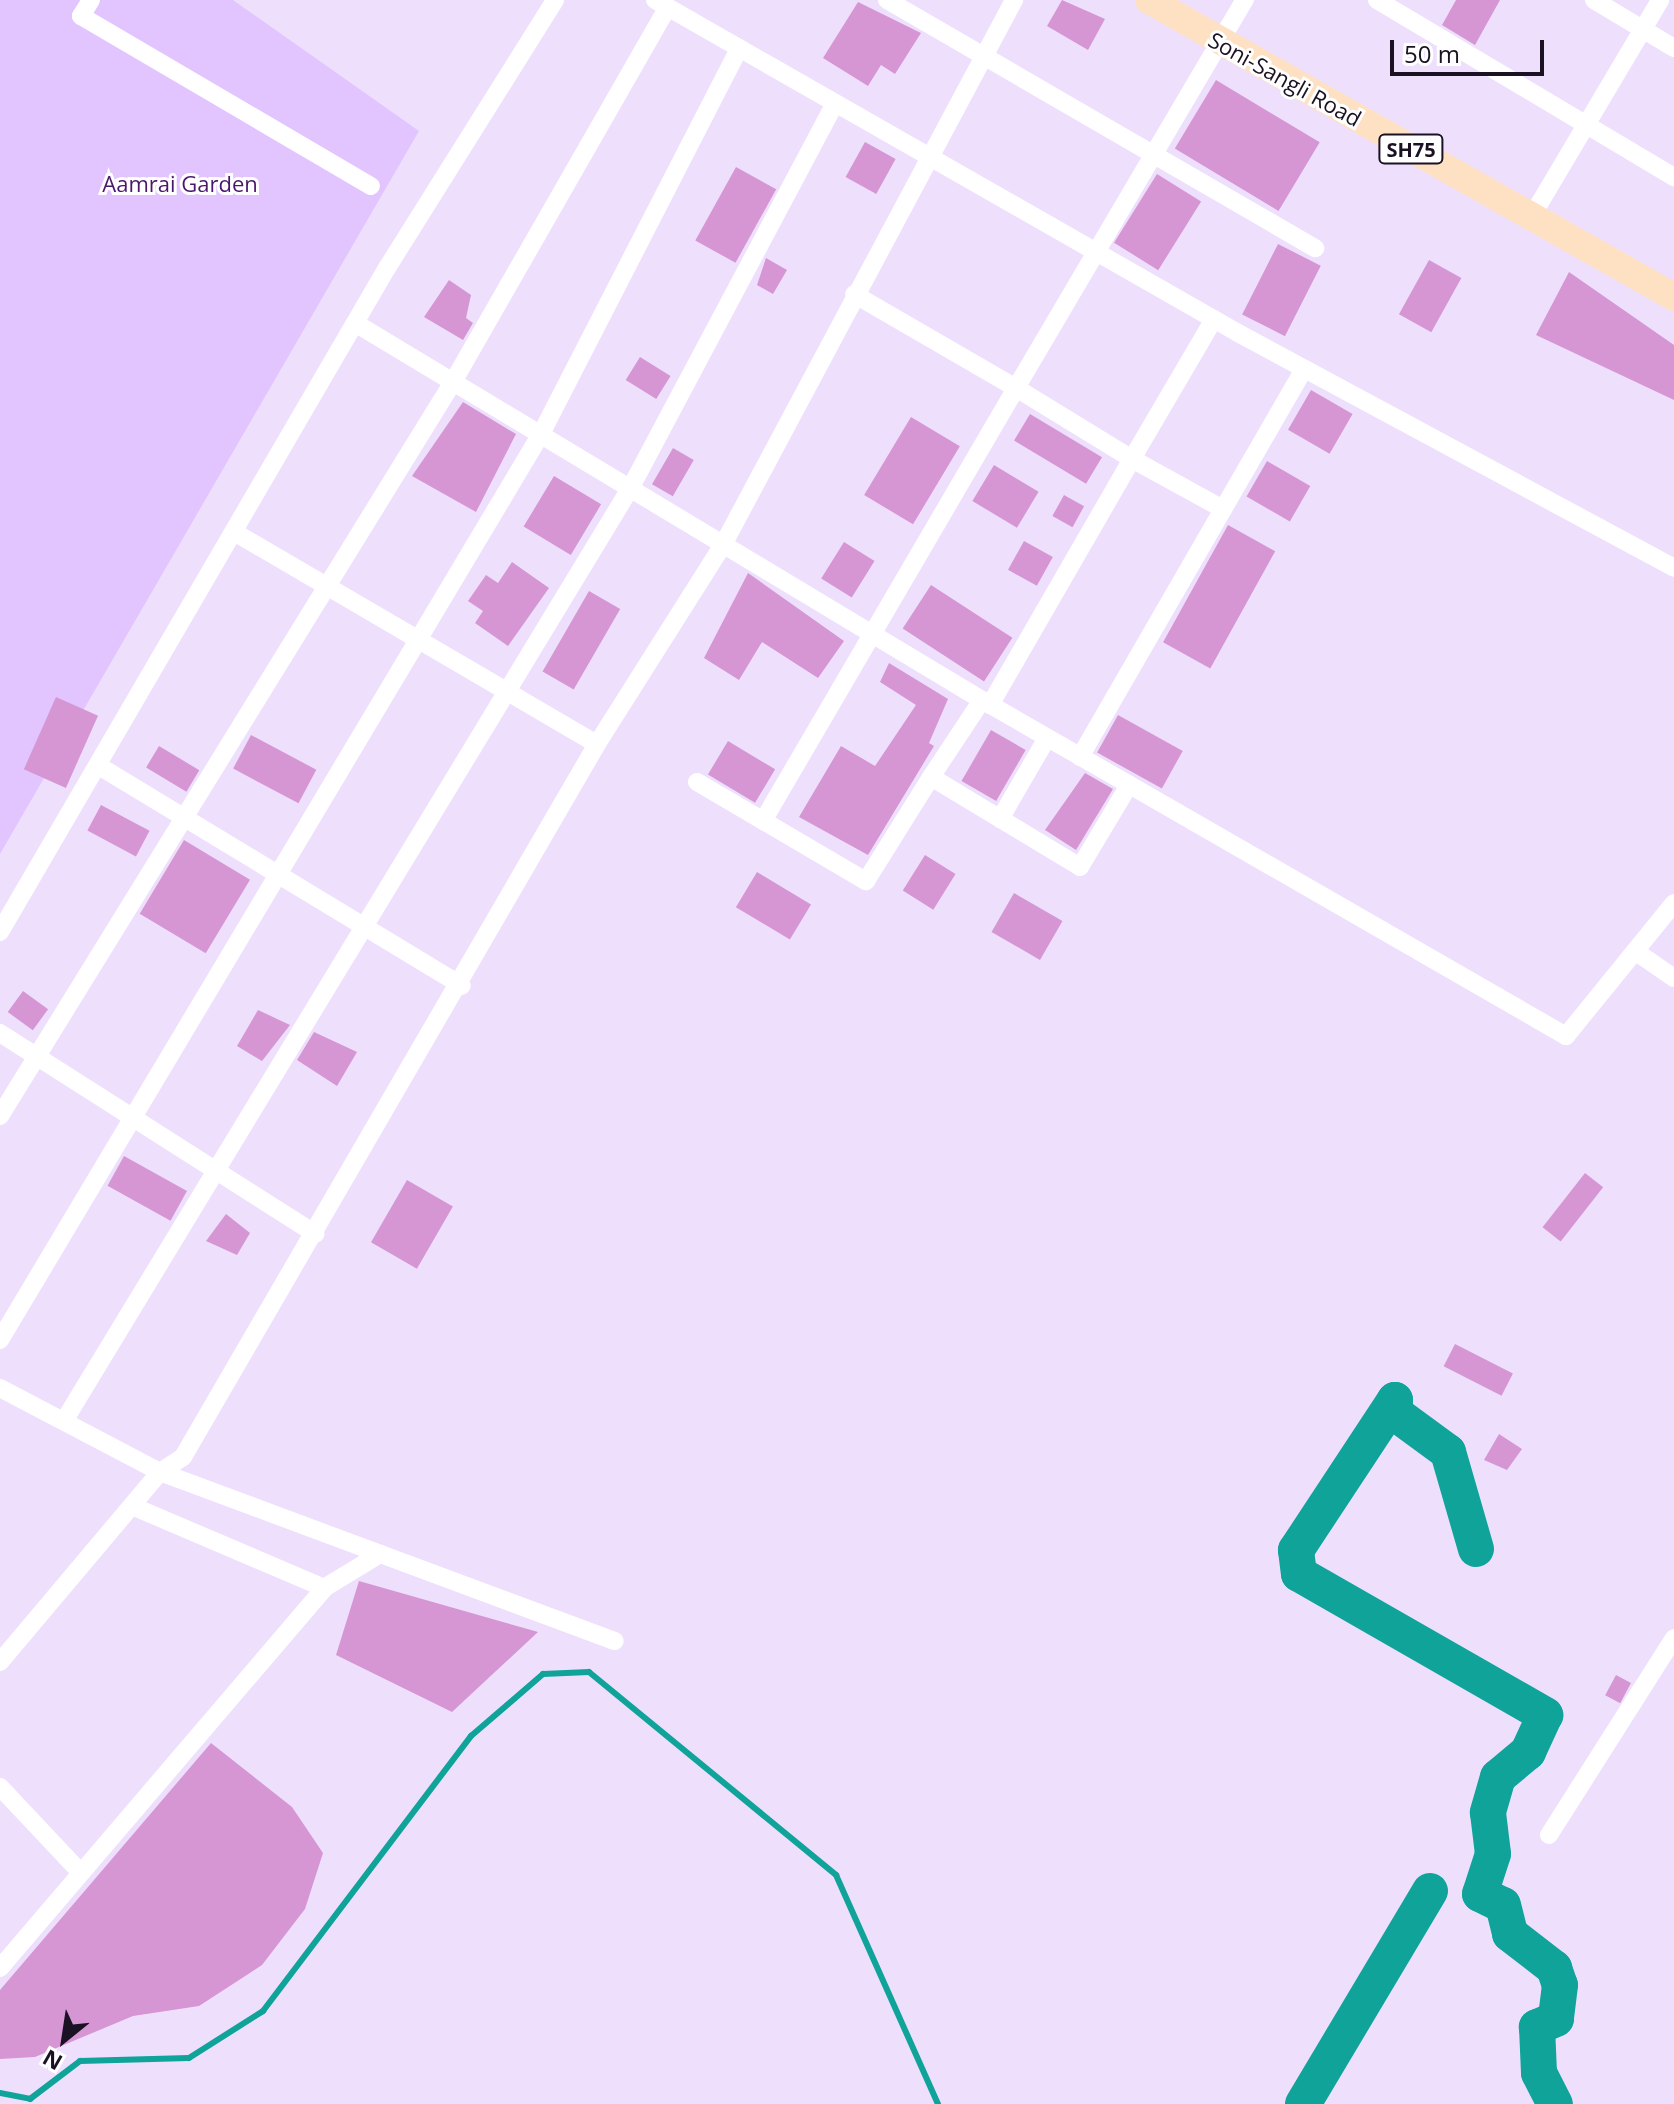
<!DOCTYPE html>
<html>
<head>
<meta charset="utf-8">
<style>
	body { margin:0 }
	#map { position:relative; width:1674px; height:2104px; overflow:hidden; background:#eee0fd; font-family:"Open Sans",sans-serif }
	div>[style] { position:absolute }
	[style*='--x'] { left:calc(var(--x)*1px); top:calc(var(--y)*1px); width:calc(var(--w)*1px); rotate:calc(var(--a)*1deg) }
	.green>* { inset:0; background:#e2c5ff }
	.stream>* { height:6px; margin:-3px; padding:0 3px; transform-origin:3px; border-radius:3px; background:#10a399 }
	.river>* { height:36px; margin:-18px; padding:0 18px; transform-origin:18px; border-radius:18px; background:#10a399 }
	.building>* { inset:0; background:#d596d3; transform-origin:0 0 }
	.street>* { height:18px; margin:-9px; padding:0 9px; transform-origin:9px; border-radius:9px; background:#fff }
	.primary>* { height:28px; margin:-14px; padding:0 14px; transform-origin:14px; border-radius:14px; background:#fee0c2 }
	span { translate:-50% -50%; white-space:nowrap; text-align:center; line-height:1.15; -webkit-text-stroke:6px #fff; paint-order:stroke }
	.shield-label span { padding:2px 6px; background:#fff; border:2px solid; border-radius:6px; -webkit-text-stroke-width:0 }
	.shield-label { font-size:20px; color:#1a1122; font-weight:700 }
	.street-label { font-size:22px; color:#1a1122 }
	.park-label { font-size:22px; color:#4a176c }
	.north { position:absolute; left:24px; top:2000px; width:80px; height:80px; -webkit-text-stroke:6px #fff; paint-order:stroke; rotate:210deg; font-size:22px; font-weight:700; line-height:32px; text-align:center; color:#1a1122 }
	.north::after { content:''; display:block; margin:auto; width:28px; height:36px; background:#1a1122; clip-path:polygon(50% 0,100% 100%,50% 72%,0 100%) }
	.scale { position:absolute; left:1390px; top:40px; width:154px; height:36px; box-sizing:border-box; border:4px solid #1a1122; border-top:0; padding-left:10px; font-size:24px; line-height:28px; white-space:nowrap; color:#1a1122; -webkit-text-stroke:6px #fff; paint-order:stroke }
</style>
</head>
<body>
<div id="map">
	<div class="green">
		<i style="clip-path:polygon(0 0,233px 0,419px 131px,0 854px)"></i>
	</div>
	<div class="stream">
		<i style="--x:0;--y:2093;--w:31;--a:11"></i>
		<i style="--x:30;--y:2099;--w:63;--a:-37.2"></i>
		<i style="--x:80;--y:2061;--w:109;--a:-1.6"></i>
		<i style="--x:189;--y:2058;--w:88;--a:-32.4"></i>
		<i style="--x:263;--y:2011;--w:345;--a:-52.9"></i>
		<i style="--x:471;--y:1736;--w:95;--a:-40.7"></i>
		<i style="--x:543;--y:1674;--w:46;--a:-2.5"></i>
		<i style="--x:589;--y:1672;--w:320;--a:39.4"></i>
		<i style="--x:836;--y:1875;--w:251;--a:66"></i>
	</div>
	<div class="river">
		<i style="--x:1476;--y:1549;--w:101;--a:-106.1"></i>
		<i style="--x:1448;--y:1452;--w:66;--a:-143.7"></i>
		<i style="--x:1395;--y:1413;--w:13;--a:-90"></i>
		<i style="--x:1395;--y:1400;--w:180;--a:123.4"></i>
		<i style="--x:1296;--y:1550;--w:24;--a:83"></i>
		<i style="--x:1299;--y:1574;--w:284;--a:29.8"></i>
		<i style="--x:1545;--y:1715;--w:41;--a:114.7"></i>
		<i style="--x:1528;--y:1752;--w:39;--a:140"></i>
		<i style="--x:1498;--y:1777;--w:37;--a:106"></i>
		<i style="--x:1488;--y:1813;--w:41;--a:83"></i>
		<i style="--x:1493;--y:1854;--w:42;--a:108"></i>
		<i style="--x:1480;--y:1894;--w:25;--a:26"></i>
		<i style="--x:1503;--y:1905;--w:30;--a:76"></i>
		<i style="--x:1510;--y:1934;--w:56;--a:37.7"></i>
		<i style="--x:1554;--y:1968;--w:18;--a:71"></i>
		<i style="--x:1560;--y:1985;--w:34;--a:97"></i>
		<i style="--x:1556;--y:2019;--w:21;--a:157"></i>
		<i style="--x:1537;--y:2027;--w:46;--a:87.5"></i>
		<i style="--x:1539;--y:2073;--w:35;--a:63"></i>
		<i style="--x:1303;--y:2104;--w:248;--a:-59.2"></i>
	</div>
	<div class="building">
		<i style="clip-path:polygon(1062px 0,1105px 19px,1088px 50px,1047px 26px)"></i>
		<i style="clip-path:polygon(1456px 0,1500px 0,1475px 45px,1442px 25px)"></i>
		<i style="clip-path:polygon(858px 2px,921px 33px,895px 74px,881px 65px,868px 86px,823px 58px)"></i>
		<i style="left:1216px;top:80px;width:121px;height:80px;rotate:31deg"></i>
		<i style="left:865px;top:142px;width:35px;height:40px;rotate:29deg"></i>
		<i style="left:736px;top:167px;width:46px;height:84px;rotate:29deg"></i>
		<i style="left:1157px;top:174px;width:52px;height:81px;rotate:32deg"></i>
		<i style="left:1278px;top:244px;width:48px;height:79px;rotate:27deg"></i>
		<i style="clip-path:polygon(766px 258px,787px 270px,773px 294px,757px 285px)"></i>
		<i style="left:1429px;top:260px;width:37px;height:62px;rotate:29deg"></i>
		<i style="clip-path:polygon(1569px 272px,1674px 345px,1674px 400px,1536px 335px)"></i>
		<i style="clip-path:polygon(449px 280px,471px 295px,466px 318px,473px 323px,463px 340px,424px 317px)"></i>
		<i style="left:640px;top:357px;width:36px;height:27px;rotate:32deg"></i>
		<i style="left:1311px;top:390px;width:48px;height:46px;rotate:30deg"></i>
		<i style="clip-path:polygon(463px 402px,516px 434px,476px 512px,412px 476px)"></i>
		<i style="left:1030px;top:414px;width:84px;height:31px;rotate:31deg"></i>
		<i style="left:911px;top:417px;width:57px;height:91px;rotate:31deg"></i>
		<i style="left:673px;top:448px;width:24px;height:42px;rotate:30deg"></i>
		<i style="left:1267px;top:461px;width:50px;height:41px;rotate:30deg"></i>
		<i style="left:994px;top:465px;width:52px;height:42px;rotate:31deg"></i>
		<i style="left:554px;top:476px;width:55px;height:59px;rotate:31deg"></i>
		<i style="left:1064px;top:495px;width:23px;height:24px;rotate:29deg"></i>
		<i style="left:1228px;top:525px;width:54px;height:134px;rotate:29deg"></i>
		<i style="left:1024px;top:541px;width:33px;height:33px;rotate:29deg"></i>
		<i style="left:844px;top:542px;width:36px;height:43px;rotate:32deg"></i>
		<i style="clip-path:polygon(512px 562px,549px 588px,508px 646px,475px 623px,483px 611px,468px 601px,486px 575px,498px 583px)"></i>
		<i style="clip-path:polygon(748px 573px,844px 641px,818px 678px,762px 642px,739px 680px,704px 658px)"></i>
		<i style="left:931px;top:585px;width:97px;height:52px;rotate:33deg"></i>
		<i style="left:589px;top:591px;width:36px;height:93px;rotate:30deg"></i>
		<i style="clip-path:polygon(889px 663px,948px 699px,929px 743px,934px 746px,868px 855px,799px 817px,841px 746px,875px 766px,916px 705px,880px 682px)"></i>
		<i style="left:56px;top:697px;width:46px;height:79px;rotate:24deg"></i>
		<i style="left:1118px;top:715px;width:74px;height:43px;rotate:29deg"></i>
		<i style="left:991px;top:730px;width:40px;height:59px;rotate:30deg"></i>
		<i style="left:251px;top:735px;width:74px;height:38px;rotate:28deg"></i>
		<i style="left:728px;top:741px;width:55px;height:39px;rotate:31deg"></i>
		<i style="left:159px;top:746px;width:47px;height:25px;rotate:31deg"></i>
		<i style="clip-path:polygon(1085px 773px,1113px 789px,1076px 850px,1045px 830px)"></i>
		<i style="left:101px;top:805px;width:55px;height:29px;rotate:28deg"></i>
		<i style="left:184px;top:840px;width:77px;height:86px;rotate:31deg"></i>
		<i style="left:925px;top:855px;width:36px;height:42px;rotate:32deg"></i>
		<i style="left:757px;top:872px;width:63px;height:41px;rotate:31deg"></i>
		<i style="left:1014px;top:893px;width:56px;height:45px;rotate:30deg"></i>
		<i style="left:23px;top:991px;width:31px;height:26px;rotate:36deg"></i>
		<i style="clip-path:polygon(258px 1010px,290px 1025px,262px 1061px,237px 1046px)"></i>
		<i style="clip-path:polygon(314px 1032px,357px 1052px,337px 1086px,297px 1060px)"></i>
		<i style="left:124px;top:1156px;width:72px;height:34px;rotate:29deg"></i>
		<i style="left:1585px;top:1173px;width:23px;height:69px;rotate:38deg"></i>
		<i style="left:407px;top:1180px;width:53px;height:72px;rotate:30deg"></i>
		<i style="clip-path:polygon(226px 1214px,250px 1233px,237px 1255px,206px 1241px)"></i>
		<i style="left:1455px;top:1344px;width:65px;height:25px;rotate:27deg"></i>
		<i style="clip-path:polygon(1499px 1434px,1522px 1449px,1507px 1470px,1484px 1460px)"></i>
		<i style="clip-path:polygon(359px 1581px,538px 1632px,452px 1712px,336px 1655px)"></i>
		<i style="left:1616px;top:1675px;width:17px;height:23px;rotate:28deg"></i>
		<i style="clip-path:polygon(211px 1743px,292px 1807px,323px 1853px,305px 1909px,262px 1965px,199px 2006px,133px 2016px,35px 2057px,0 2059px,0 1990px)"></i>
	</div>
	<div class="street">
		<i style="--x:91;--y:0;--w:19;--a:122"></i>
		<i style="--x:81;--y:16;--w:336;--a:30.4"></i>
		<i style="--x:655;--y:0;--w:671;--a:29.73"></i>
		<i style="--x:1238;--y:333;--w:495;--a:28.3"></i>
		<i style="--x:887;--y:0;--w:495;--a:30.1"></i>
		<i style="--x:1377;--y:0;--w:346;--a:30.8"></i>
		<i style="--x:1594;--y:0;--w:93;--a:31"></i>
		<i style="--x:1532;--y:216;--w:251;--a:-59.3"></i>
		<i style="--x:1214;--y:319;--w:162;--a:120.4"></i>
		<i style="--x:1132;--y:459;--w:104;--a:28.8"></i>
		<i style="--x:355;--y:323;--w:732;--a:31.02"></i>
		<i style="--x:982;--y:700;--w:674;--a:29.91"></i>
		<i style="--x:1566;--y:1036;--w:171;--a:-50.9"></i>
		<i style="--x:234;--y:532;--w:420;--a:30.3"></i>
		<i style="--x:982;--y:700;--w:92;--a:123.5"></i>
		<i style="--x:931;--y:777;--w:174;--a:31.1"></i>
		<i style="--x:1080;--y:867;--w:96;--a:-59.1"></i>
		<i style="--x:990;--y:705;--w:284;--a:-60"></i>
		<i style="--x:1132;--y:459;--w:136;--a:-148.5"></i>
		<i style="--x:1016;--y:388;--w:451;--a:-59.5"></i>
		<i style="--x:1080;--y:757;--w:448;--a:-60"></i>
		<i style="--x:99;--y:766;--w:424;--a:31.2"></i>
		<i style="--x:697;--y:782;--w:196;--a:30.4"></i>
		<i style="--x:866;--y:881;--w:123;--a:-58"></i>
		<i style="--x:1000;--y:819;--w:94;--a:-59.9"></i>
		<i style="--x:763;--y:821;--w:501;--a:-59.7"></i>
		<i style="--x:1016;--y:388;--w:187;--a:-149.9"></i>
		<i style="--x:0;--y:932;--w:769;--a:-59.77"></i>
		<i style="--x:387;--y:268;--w:316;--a:-57.9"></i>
		<i style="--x:1635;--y:951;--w:47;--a:34.7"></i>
		<i style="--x:0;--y:1033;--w:374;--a:32.5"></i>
		<i style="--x:0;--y:1116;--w:863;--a:-58.32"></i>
		<i style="--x:453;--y:382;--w:432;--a:-60.2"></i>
		<i style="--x:0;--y:1340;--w:1055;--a:-59.16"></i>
		<i style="--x:541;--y:434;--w:434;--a:-62.8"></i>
		<i style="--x:0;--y:1388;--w:181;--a:27.7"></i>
		<i style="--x:160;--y:1472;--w:485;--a:20.4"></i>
		<i style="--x:64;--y:1421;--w:1093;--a:-58.74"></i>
		<i style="--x:631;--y:487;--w:434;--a:-62"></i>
		<i style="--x:132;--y:1506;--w:209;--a:23.1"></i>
		<i style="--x:0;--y:1662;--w:248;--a:-49.9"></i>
		<i style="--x:160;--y:1472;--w:27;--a:-33"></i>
		<i style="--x:183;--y:1457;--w:824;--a:-59.86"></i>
		<i style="--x:597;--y:744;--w:238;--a:-57.7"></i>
		<i style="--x:724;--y:543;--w:616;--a:-61.89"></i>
		<i style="--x:0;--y:1787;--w:118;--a:46.7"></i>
		<i style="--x:1549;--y:1835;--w:233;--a:-57.6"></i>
		<i style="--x:0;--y:1968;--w:499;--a:-49.5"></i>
		<i style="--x:324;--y:1588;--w:66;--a:-31.3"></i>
	</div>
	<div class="primary">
		<i style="--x:1149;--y:0;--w:603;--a:29.5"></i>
	</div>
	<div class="shield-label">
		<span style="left:1411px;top:149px">SH75</span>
	</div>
	<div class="street-label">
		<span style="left:1285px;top:79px;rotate:29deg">Soni-Sangli Road</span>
	</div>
	<div class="park-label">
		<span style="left:180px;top:184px">Aamrai Garden</span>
	</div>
	<div class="north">N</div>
	<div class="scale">50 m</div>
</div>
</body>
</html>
